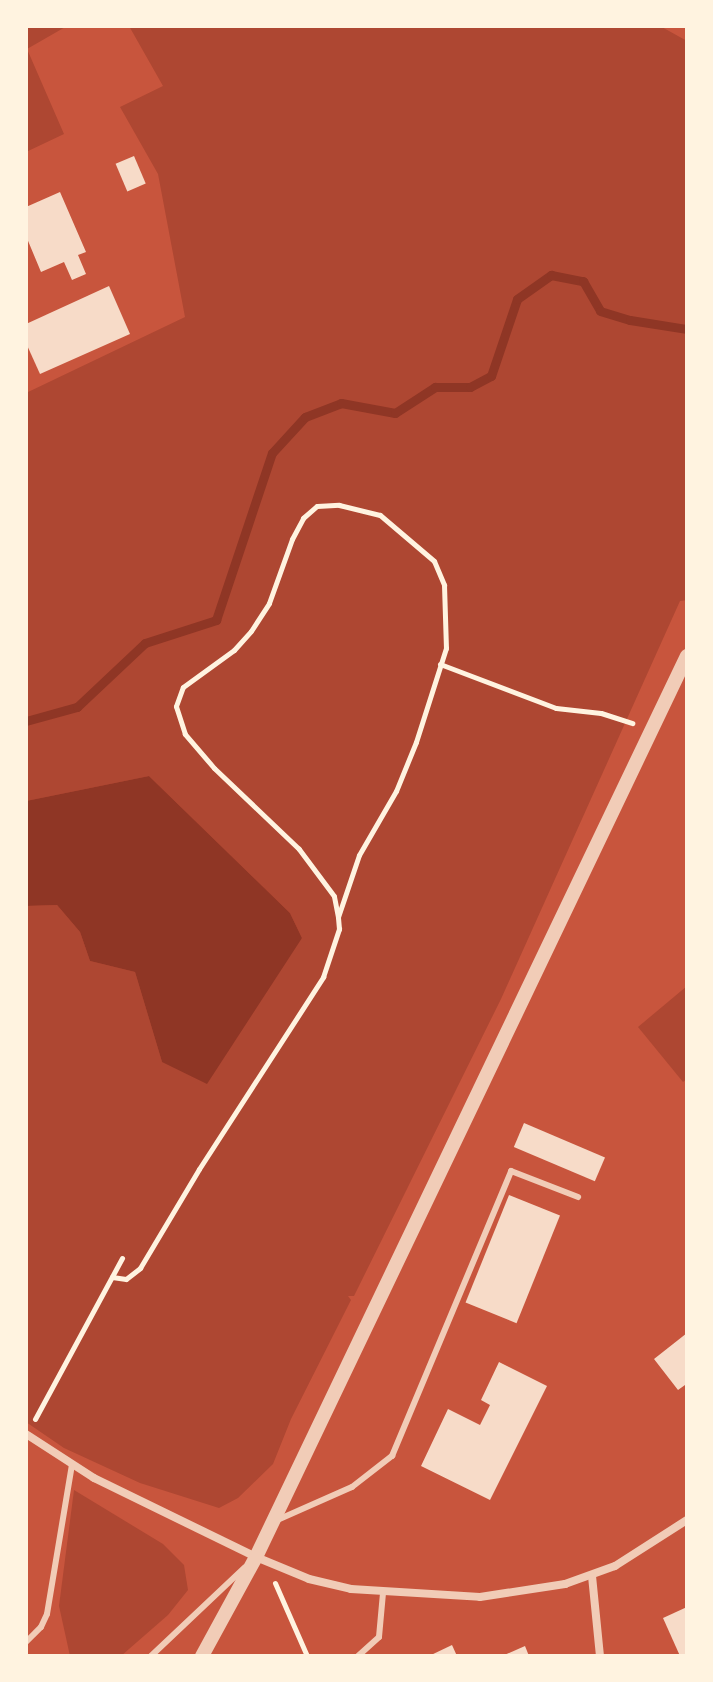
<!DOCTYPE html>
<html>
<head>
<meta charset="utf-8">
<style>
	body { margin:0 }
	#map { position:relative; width:713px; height:1682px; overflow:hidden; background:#c8553d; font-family:Quicksand,sans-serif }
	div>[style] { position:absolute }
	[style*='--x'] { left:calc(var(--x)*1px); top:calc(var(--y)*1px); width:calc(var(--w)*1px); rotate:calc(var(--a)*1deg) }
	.green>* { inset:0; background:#ae4732 }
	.water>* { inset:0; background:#8f3625 }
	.stream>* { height:9px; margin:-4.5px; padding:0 4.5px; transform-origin:4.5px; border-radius:4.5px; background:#8f3625 }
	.building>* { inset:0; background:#f7dbc8; transform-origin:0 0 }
	.path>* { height:5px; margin:-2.5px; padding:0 2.5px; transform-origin:2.5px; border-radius:2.5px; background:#fff3e0 }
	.service>* { height:6px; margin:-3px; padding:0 3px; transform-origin:3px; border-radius:3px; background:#f1ccb7 }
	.minor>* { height:8px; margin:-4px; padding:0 4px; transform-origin:4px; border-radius:4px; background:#f1ccb7 }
	.tertiary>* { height:14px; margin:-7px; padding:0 7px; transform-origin:7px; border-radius:7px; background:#f1ccb7 }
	span { translate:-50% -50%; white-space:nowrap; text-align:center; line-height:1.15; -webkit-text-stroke:7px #fff3e0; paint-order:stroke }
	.frame { position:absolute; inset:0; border:28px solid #fff3e0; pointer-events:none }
</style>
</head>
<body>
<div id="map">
	<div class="green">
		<i style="clip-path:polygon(26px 26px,67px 26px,27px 49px,64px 134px,26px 152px)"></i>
		<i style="clip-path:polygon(129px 26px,660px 26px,687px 41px,687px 600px,680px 601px,501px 999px,354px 1296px,348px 1296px,351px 1300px,291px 1419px,273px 1464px,238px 1498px,219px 1508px,140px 1483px,64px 1448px,26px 1422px,26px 906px,57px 905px,80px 932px,90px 961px,135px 972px,162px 1062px,302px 938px,290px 913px,149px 776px,26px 801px,26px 393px,185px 317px,158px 174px,120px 107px,163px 86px)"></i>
		<i style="clip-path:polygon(687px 986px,687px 1079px,683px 1082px,638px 1027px)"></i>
		<i style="clip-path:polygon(74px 1490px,163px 1544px,184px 1565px,188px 1590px,168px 1615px,121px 1656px,70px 1656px,59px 1606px)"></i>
	</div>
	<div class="water">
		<i style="clip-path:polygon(149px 776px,290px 913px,302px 938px,207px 1084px,162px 1062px,135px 972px,90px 961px,80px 932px,57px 905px,26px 906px,26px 801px)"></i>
	</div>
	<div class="stream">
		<i style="--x:26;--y:721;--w:53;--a:-15.4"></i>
		<i style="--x:77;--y:707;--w:93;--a:-43.3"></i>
		<i style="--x:145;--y:643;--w:75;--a:-17.9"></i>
		<i style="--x:216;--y:620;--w:176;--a:-71.5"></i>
		<i style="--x:272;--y:453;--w:49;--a:-47.5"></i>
		<i style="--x:305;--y:417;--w:39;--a:-21"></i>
		<i style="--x:341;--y:403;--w:55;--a:10.5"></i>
		<i style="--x:395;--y:413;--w:48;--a:-33"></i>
		<i style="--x:435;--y:387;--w:35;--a:0"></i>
		<i style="--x:470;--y:387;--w:24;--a:-28"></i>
		<i style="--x:491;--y:376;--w:81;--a:-71.3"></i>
		<i style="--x:517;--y:299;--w:42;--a:-35.2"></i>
		<i style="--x:551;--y:275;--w:33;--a:11"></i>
		<i style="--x:583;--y:281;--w:34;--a:60"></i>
		<i style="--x:600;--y:311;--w:31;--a:17"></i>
		<i style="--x:630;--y:320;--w:58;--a:9"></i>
	</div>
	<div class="building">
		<i style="left:134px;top:156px;width:30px;height:20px;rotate:67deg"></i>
		<i style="clip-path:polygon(60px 192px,86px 252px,78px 255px,86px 274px,72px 280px,64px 262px,41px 272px,26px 236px,26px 207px)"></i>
		<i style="clip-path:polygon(109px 286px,130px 334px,40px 374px,26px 343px,26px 324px)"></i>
		<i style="left:524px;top:1123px;width:88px;height:26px;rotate:23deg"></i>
		<i style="left:509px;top:1195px;width:55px;height:116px;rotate:22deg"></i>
		<i style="clip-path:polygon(687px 1333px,687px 1388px,685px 1385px,678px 1390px,654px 1359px)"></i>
		<i style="clip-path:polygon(499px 1362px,547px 1386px,490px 1500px,421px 1466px,448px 1409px,480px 1425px,490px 1405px,481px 1400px)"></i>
		<i style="clip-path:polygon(687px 1607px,687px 1656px,680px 1656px,663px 1618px)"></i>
		<i style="clip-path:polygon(452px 1645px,457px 1656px,429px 1656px)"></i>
		<i style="clip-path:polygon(525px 1646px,529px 1656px,502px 1656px)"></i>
	</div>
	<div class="path">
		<i style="--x:440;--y:664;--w:124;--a:20.8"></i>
		<i style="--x:556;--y:708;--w:45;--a:6.3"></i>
		<i style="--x:601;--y:713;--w:33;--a:18"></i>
		<i style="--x:112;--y:1277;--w:14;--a:8"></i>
		<i style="--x:126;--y:1279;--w:18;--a:-38"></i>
		<i style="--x:140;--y:1268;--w:115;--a:-59.2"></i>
		<i style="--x:199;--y:1169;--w:229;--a:-57.1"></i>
		<i style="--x:323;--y:977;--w:51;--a:-71.6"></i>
		<i style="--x:339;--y:929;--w:12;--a:-95"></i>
		<i style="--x:338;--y:917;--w:21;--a:-101"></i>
		<i style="--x:334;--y:896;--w:59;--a:-126.7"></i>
		<i style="--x:299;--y:849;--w:117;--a:-136.4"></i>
		<i style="--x:214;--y:768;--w:45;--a:-130.5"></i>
		<i style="--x:185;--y:734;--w:29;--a:-108"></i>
		<i style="--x:176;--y:706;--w:20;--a:-70"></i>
		<i style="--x:183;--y:687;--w:63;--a:-36"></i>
		<i style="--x:234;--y:650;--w:25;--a:-48"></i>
		<i style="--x:251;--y:631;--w:33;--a:-57"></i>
		<i style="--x:269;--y:603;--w:68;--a:-70.2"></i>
		<i style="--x:292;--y:539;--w:24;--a:-62"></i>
		<i style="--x:303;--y:518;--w:18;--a:-41"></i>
		<i style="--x:317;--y:506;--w:22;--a:-3"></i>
		<i style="--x:339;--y:505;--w:42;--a:13.7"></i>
		<i style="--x:380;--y:515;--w:71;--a:40.4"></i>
		<i style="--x:434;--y:561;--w:26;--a:67"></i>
		<i style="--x:444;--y:585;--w:63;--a:88.2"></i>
		<i style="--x:446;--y:648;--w:99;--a:107.7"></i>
		<i style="--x:416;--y:742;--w:53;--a:112.2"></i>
		<i style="--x:396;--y:791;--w:74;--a:120"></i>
		<i style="--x:359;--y:855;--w:65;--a:108.7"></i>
		<i style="--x:35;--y:1419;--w:183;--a:-61.6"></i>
		<i style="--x:275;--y:1583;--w:80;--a:66.3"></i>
	</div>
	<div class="service">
		<i style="--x:275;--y:1521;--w:84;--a:-23.8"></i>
		<i style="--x:352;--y:1487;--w:51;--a:-37.8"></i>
		<i style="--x:392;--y:1456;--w:309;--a:-67.3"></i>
		<i style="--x:511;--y:1171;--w:72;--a:21.2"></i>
		<i style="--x:26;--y:1642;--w:21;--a:-45"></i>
		<i style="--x:41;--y:1627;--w:14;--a:-65"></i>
		<i style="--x:47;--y:1614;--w:152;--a:-80.5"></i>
		<i style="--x:151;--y:1656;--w:129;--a:-43.4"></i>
		<i style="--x:358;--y:1656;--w:28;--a:-42"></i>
		<i style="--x:379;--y:1637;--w:44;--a:-84.8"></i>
	</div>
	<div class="minor">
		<i style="--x:26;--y:1434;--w:81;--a:32.9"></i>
		<i style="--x:94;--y:1478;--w:180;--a:26"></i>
		<i style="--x:256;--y:1557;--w:57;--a:22.5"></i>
		<i style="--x:309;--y:1579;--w:43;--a:13.4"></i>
		<i style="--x:351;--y:1589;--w:129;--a:3.5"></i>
		<i style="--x:480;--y:1597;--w:86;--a:-8.7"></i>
		<i style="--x:565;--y:1584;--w:53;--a:-19.8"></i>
		<i style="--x:615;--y:1566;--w:85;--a:-32.6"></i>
		<i style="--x:592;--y:1576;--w:80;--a:84.3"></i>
	</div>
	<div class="tertiary">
		<i style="--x:202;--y:1656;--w:113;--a:-61.4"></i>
		<i style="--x:256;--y:1557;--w:999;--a:-64.44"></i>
	</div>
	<div class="frame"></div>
</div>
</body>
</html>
